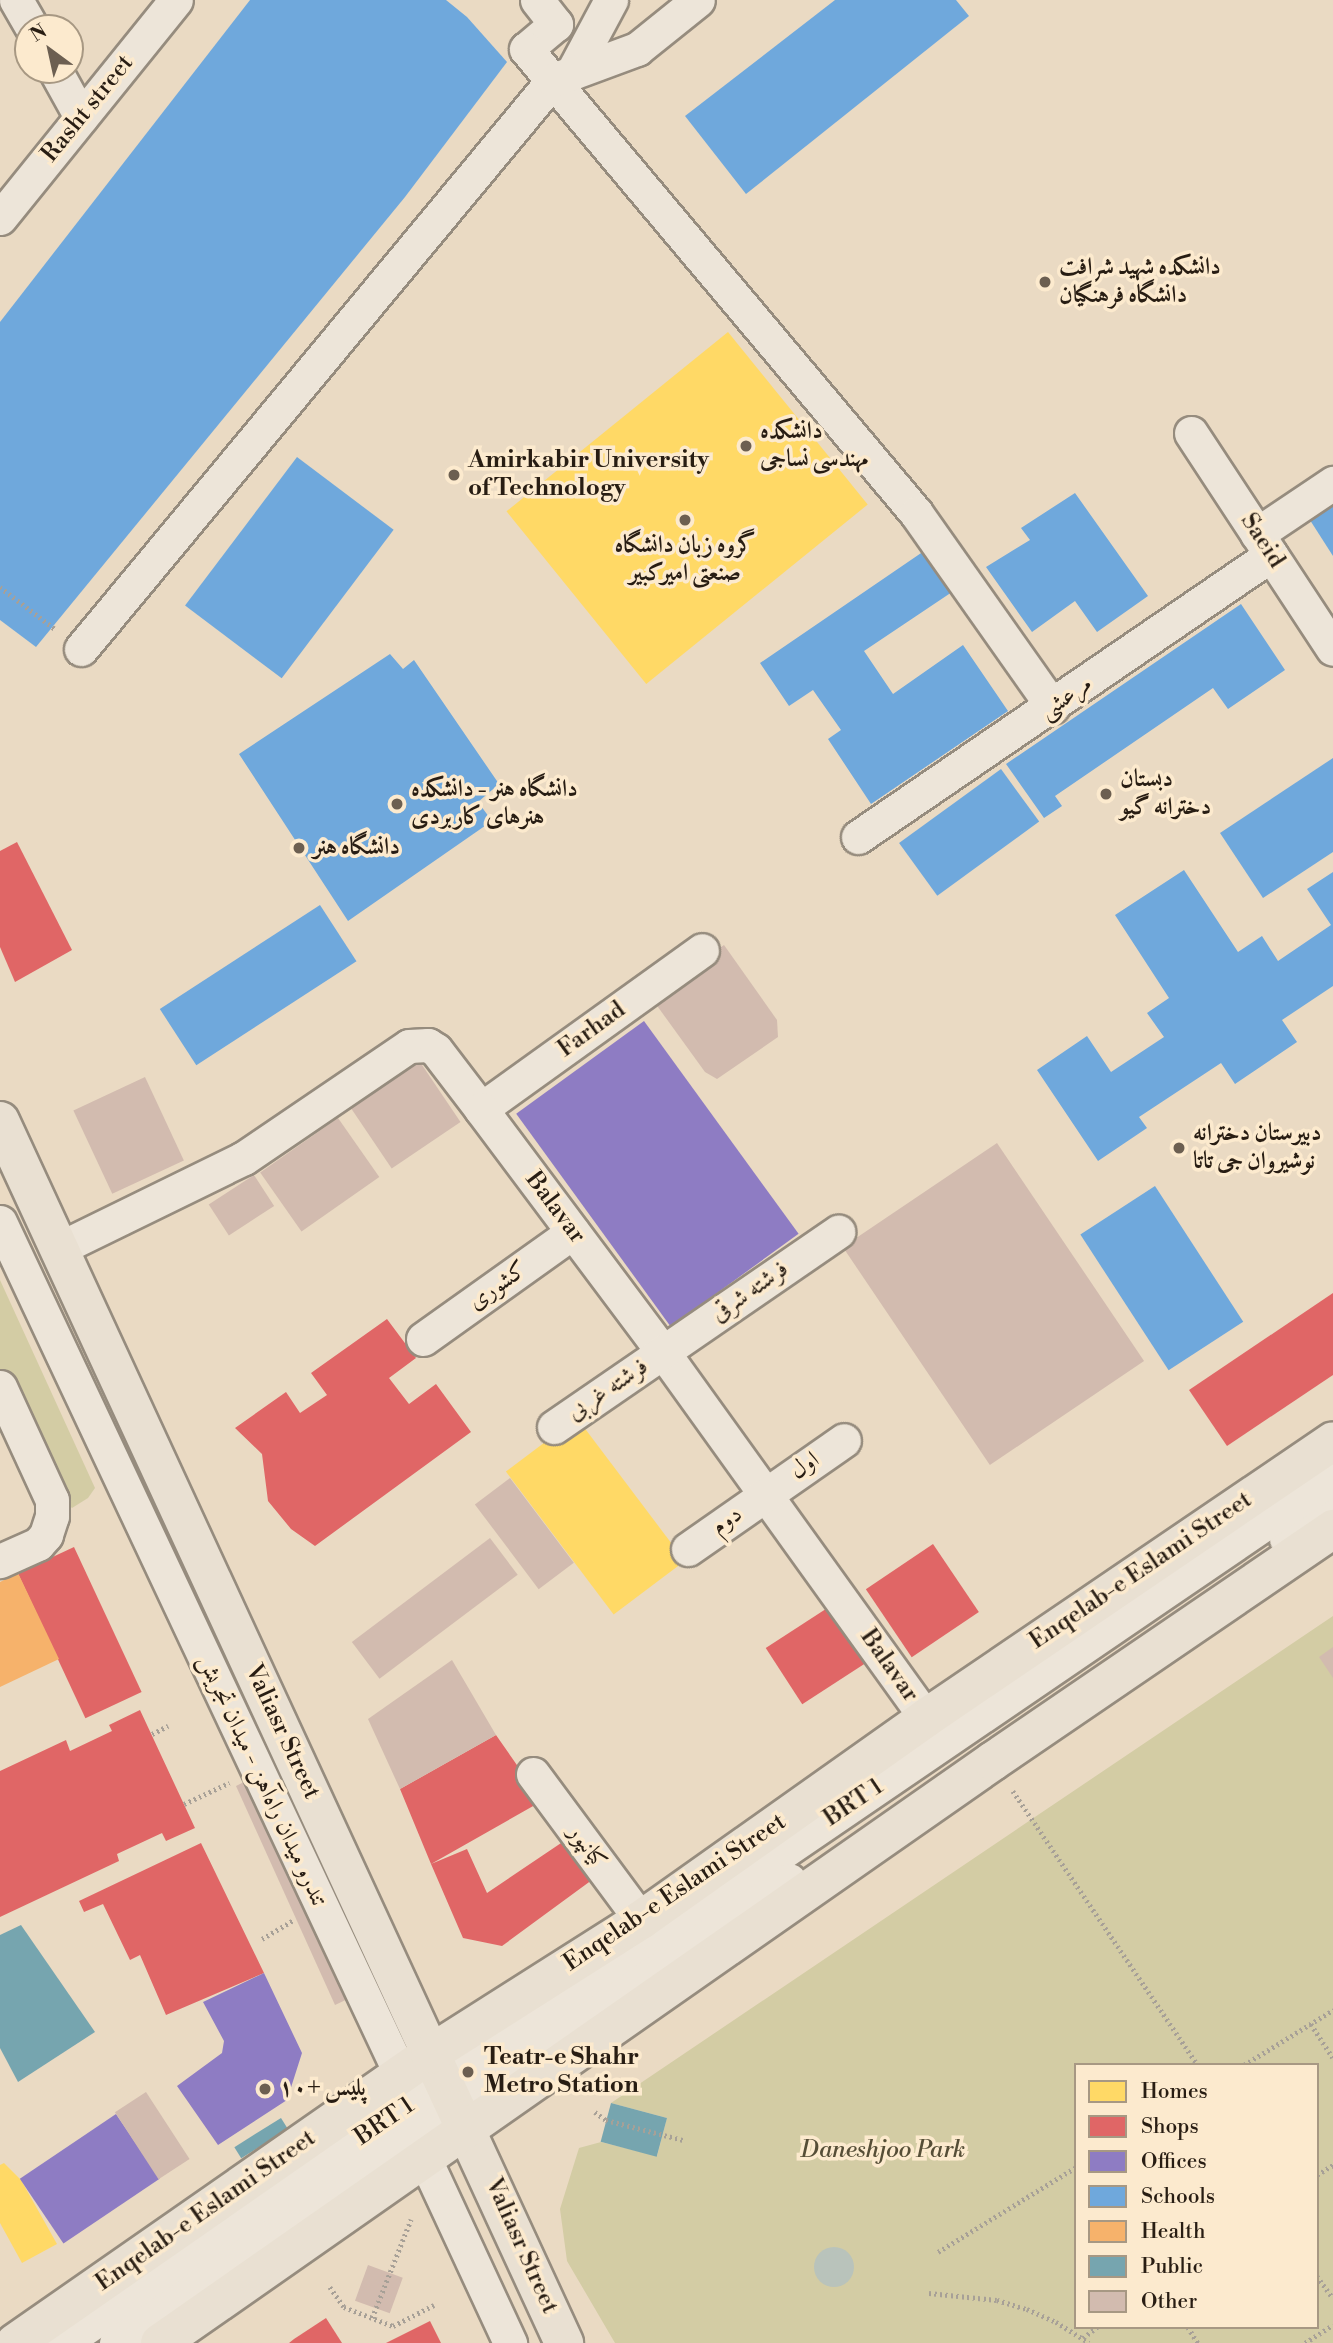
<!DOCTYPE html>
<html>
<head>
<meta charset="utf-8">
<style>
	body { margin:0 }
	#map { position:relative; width:1333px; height:2343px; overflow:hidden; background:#eadac3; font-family:"Libre Bodoni",Amiri,serif }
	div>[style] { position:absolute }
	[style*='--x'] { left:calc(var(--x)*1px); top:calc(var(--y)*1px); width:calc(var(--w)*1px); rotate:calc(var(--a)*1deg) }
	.green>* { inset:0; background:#d3cca4 }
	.water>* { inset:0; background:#b9c3bb }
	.round { border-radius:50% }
	.homes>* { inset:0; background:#ffd966; transform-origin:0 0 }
	.shops>* { inset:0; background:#e06666; transform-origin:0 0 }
	.offices>* { inset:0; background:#8e7cc3; transform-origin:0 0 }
	.schools>* { inset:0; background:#6fa8dc; transform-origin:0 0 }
	.health>* { inset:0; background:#f6b26b }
	.public>* { inset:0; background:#76a5af; transform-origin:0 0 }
	.building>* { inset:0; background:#d2bbaf; transform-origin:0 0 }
	.path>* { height:4.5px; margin-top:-2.25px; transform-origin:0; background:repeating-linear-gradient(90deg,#a7a097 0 2px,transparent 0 5.5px) }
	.roads { filter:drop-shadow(2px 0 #968c7e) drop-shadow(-2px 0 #968c7e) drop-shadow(0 2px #968c7e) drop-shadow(0 -2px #968c7e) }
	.minor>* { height:33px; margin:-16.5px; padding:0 16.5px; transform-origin:16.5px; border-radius:16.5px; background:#ede5d9 }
	.major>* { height:38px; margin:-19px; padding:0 19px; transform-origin:19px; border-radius:19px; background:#e9e0d2 }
	.dots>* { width:19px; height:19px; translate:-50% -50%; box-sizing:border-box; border:4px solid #fceace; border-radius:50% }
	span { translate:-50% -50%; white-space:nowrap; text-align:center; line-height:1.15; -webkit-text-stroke:7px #fceace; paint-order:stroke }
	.street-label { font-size:24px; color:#281d13 }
	.poi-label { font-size:24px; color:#281d13; font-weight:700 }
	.left { translate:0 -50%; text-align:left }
	.park-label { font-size:24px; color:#564e37; font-style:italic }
	.legend { position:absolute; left:1074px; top:2063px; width:245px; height:266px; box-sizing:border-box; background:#fceace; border:2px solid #a79883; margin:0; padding:9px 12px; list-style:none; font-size:21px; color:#281d13 }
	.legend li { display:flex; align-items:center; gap:14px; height:35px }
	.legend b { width:35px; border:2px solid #a79883 }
	.north { position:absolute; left:14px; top:14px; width:70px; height:70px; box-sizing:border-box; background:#fceace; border:2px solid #a79883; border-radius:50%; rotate:327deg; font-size:19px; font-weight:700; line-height:28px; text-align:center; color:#281d13 }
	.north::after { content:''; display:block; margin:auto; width:24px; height:32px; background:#6c5f51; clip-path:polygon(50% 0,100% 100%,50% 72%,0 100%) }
</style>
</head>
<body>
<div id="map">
	<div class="green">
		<i style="clip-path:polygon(0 1280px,95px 1488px,88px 1498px,72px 1508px,60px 1498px,0 1369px)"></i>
		<i style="clip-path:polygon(evenodd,1333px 1616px,1333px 2343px,615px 2343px,567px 2261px,560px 2209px,579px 2148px,601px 2142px,657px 2156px,667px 2118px,611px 2103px,1333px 1616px,1076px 2065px,1317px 2065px,1317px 2327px,1076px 2327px,1076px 2065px)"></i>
	</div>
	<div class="water">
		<i class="round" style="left:814px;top:2247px;width:40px;height:40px"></i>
	</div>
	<div class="homes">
		<i style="left:728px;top:332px;width:222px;height:285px;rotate:51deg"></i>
		<i style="left:577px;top:1418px;width:179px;height:89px;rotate:53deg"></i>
		<i style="clip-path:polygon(4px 2163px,21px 2180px,57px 2244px,22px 2263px,0 2223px,0 2165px)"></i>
	</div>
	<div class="shops">
		<i style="clip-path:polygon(17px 842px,72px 950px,15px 982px,0 947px,0 851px)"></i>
		<i style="clip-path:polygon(1333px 1293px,1333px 1375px,1227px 1446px,1189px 1390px)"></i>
		<i style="clip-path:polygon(387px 1319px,416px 1358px,389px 1378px,409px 1404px,436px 1384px,471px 1432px,315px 1546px,291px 1529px,268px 1501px,262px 1454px,235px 1428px,286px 1392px,300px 1413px,327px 1395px,311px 1373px)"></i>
		<i style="left:933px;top:1544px;width:82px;height:81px;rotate:56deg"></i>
		<i style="left:74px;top:1547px;width:160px;height:62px;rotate:65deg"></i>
		<i style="left:832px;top:1605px;width:67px;height:79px;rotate:57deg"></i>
		<i style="clip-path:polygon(140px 1710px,195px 1828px,166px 1841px,162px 1833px,117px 1854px,119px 1861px,0 1917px,0 1771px,66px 1740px,70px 1751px,112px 1731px,109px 1725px)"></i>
		<i style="clip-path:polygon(496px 1735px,542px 1801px,431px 1864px,467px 1849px,487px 1893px,570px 1837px,596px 1877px,502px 1946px,463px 1938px,431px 1864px,400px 1789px)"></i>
		<i style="clip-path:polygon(201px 1843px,264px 1973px,166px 2015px,140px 1955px,130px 1960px,103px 1904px,84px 1912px,79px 1901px)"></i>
		<i style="clip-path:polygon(326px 2318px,342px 2343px,289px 2343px,294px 2339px)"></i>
		<i style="clip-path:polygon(430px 2321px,441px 2343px,386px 2343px)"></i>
	</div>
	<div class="offices">
		<i style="left:644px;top:1021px;width:263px;height:158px;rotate:54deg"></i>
		<i style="clip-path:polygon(264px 1973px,302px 2053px,287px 2100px,218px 2145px,177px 2086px,222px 2053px,224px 2041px,203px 2002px)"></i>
		<i style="left:116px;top:2114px;width:78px;height:116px;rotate:56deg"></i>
	</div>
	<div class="schools">
		<i style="clip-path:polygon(250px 0,446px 0,467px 17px,507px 62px,405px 197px,36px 647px,0 620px,0 322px)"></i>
		<i style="clip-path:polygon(835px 0,956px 0,969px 16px,746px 194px,685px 116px)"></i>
		<i style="left:297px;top:457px;width:121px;height:186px;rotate:37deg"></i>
		<i style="clip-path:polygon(1075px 493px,1148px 596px,1097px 632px,1075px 601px,1032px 632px,986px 567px,1030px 540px,1021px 528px)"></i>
		<i style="clip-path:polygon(1333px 501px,1333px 556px,1308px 517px)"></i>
		<i style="clip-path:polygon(927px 549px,955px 590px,864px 651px,893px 694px,963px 645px,1008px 711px,871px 804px,828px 739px,841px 730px,813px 690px,789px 706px,760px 663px)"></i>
		<i style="clip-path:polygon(1241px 604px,1285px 670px,1228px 709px,1213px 688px,1055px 796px,1062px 806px,1044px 818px,1006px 764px)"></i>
		<i style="clip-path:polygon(390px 654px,403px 669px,414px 660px,499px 784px,478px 802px,492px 821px,348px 921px,239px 754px)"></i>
		<i style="clip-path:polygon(1333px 758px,1333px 852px,1263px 898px,1220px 833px)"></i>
		<i style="left:1001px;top:769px;width:65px;height:126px;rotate:54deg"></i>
		<i style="clip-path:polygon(1184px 870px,1238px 952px,1262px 936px,1278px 961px,1331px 925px,1307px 889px,1333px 872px,1333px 986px,1282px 1020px,1297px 1042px,1235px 1084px,1221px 1063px,1139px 1117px,1147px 1128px,1098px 1161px,1037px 1070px,1087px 1036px,1111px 1072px,1164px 1037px,1147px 1013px,1169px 998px,1115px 915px)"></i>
		<i style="left:320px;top:905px;width:67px;height:191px;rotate:57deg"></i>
		<i style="left:1155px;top:1186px;width:162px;height:89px;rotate:57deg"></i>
	</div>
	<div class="health">
		<i style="clip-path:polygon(18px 1573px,59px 1659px,0 1687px,0 1582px)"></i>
	</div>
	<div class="public">
		<i style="clip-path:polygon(21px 1925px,95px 2032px,18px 2082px,0 2048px,0 1935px)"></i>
		<i style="left:611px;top:2103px;width:58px;height:40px;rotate:15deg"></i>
		<i style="left:281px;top:2118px;width:13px;height:55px;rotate:58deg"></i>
	</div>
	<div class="building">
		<i style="clip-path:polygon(724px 945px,777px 1020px,778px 1037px,717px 1079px,705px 1072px,650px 996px)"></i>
		<i style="left:418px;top:1059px;width:76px;height:83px;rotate:56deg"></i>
		<i style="left:145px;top:1077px;width:92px;height:79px;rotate:65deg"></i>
		<i style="left:338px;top:1118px;width:72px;height:95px;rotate:55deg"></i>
		<i style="left:997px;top:1143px;width:263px;height:186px;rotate:56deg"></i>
		<i style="left:254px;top:1175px;width:37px;height:54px;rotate:57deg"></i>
		<i style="left:510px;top:1478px;width:106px;height:44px;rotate:53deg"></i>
		<i style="left:490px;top:1538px;width:46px;height:173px;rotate:53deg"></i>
		<i style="clip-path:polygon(1333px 1647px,1333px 1678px,1319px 1657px)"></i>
		<i style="clip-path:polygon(452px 1660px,496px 1735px,400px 1789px,368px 1719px)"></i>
		<i style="clip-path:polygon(250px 1779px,352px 1997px,335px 2005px,236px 1786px)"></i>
		<i style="left:146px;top:2092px;width:80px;height:37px;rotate:57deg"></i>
		<i style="left:368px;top:2265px;width:37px;height:38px;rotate:20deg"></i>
	</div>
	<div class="path">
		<i style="--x:0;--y:587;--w:69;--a:37.4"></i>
		<i style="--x:152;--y:1734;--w:18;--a:-27"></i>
		<i style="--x:1013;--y:1791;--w:331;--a:56"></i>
		<i style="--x:184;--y:1804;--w:50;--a:-25"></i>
		<i style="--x:262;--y:1939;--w:37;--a:-31"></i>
		<i style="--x:1311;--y:2024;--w:40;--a:57.1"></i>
		<i style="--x:1244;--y:2065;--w:105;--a:-31.7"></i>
		<i style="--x:595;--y:2112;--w:14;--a:36"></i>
		<i style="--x:606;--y:2120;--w:80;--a:14.6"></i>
		<i style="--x:1317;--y:2175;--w:19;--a:-32"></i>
		<i style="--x:938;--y:2252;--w:162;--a:-31.6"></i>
		<i style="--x:1317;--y:2276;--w:27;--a:54"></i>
		<i style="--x:330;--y:2287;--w:24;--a:55"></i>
		<i style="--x:344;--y:2307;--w:53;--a:21.2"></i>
		<i style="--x:393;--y:2326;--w:46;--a:-27.1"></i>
		<i style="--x:929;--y:2293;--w:68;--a:5.9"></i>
		<i style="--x:997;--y:2300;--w:31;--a:17"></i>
		<i style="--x:1027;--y:2309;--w:32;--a:24"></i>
		<i style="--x:1056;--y:2322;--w:39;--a:32"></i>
		<i style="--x:372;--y:2318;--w:106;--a:-68.5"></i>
		<i style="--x:1188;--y:2327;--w:19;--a:58"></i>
		<i style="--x:1083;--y:2338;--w:18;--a:-38"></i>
		<i style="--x:1305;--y:2343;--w:33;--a:-33"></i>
	</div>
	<div class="roads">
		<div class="minor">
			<i style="--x:16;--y:0;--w:32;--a:60"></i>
			<i style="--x:537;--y:0;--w:31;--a:52"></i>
			<i style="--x:556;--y:24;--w:39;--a:140"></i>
			<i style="--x:526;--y:49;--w:606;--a:49.95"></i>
			<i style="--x:916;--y:513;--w:237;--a:54.8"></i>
			<i style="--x:55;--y:70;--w:54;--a:61"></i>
			<i style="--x:572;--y:73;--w:83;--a:-61.9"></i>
			<i style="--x:0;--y:218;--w:280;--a:-51.1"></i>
			<i style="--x:1191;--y:433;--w:258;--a:56.7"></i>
			<i style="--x:1257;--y:534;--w:92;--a:-33.9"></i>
			<i style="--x:81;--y:649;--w:739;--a:-50.32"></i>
			<i style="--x:553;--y:80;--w:90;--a:-20.3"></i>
			<i style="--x:637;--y:49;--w:78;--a:-38.8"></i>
			<i style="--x:858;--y:837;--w:500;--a:-34.33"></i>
			<i style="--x:481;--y:1109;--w:272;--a:-35.7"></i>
			<i style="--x:0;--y:1222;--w:943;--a:64.82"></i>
			<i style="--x:401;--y:2075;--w:35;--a:88"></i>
			<i style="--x:402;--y:2110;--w:257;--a:65.1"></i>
			<i style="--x:60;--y:1248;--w:205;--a:-26.1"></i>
			<i style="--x:244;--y:1158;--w:199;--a:-34.2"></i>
			<i style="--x:409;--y:1046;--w:19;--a:-3"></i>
			<i style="--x:428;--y:1045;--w:9;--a:32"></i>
			<i style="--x:436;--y:1050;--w:74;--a:52.7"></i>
			<i style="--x:481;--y:1109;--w:304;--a:53.2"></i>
			<i style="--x:663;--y:1352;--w:451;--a:54.3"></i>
			<i style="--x:423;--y:1339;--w:184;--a:-35.5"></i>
			<i style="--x:0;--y:1387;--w:124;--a:65.3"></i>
			<i style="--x:52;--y:1500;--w:16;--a:90"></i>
			<i style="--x:52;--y:1516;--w:20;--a:108"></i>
			<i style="--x:46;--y:1535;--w:12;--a:132"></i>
			<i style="--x:38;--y:1544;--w:42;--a:155.9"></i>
			<i style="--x:554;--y:1427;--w:345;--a:-34.5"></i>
			<i style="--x:1286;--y:1539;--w:57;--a:-35.1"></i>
			<i style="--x:688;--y:1549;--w:190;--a:-34.9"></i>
			<i style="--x:533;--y:1774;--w:182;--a:53.5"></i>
			<i style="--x:63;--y:2343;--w:1537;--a:-34.29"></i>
			<i style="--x:116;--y:2343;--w:817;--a:-34.53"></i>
		</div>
		<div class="major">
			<i style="--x:0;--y:1121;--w:1346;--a:65.22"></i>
			<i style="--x:15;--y:2343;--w:506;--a:-34.85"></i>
			<i style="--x:430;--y:2054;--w:250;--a:-32.4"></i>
			<i style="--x:641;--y:1920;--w:349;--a:-35.3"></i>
			<i style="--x:926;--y:1718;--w:492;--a:-34.2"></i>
			<i style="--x:160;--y:2343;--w:1016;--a:-34.94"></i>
			<i style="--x:993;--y:1761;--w:412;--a:-34.3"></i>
		</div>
	</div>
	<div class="dots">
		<i style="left:1045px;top:282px;background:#6c5f51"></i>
		<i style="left:746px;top:446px;background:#6c5f51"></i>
		<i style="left:454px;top:475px;background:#6c5f51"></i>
		<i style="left:685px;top:520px;background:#6c5f51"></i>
		<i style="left:1106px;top:794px;background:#6c5f51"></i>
		<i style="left:397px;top:804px;background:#6c5f51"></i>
		<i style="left:299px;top:848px;background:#6c5f51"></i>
		<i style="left:1179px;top:1148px;background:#6c5f51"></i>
		<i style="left:468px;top:2072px;background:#6c5f51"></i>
		<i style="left:265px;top:2089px;background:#6c5f51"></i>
	</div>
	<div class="street-label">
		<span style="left:88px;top:109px;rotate:-51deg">Rasht street</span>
		<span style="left:1262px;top:541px;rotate:57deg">Saeid</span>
		<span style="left:1066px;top:698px;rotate:-35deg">مرعشی</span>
		<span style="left:592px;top:1030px;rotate:-36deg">Farhad</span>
		<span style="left:555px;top:1208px;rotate:53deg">Balavar</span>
		<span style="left:498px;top:1286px;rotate:-35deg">کشوری</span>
		<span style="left:750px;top:1292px;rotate:-35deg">فرشته شرقی</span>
		<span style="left:608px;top:1390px;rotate:-34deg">فرشته غربی</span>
		<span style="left:805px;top:1466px;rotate:-35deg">اول</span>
		<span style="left:727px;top:1521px;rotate:-35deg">دوم</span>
		<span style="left:1141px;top:1571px;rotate:-34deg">Enqelab-e Eslami Street</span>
		<span style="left:889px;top:1666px;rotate:55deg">Balavar</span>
		<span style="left:282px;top:1732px;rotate:65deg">Valiasr Street</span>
		<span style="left:262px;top:1781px;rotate:65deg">تندرو میدان راه‌آهن - میدان تجریش</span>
		<span style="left:854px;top:1803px;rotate:-34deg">BRT 1</span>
		<span style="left:587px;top:1847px;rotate:54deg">کیانپور</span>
		<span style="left:675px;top:1893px;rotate:-34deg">Enqelab-e Eslami Street</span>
		<span style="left:385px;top:2122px;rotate:-34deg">BRT 1</span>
		<span style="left:206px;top:2211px;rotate:-35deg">Enqelab-e Eslami Street</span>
		<span style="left:521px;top:2246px;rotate:66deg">Valiasr Street</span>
	</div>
	<div class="poi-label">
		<span class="left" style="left:1059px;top:282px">دانشکده شهید شرافت<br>دانشگاه فرهنگیان</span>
		<span class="left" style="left:760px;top:446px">دانشکده<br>مهندسی نساجی</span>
		<span class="left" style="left:468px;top:475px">Amirkabir University<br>of Technology</span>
		<span style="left:685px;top:560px">گروه زبان دانشگاه<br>صنعتی امیرکبیر</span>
		<span class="left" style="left:1120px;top:794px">دبستان<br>دخترانه گیو</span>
		<span class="left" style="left:411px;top:804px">دانشگاه هنر - دانشکده<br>هنرهای کاربردی</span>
		<span class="left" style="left:313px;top:848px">دانشگاه هنر</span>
		<span class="left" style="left:1193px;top:1148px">دبیرستان دخترانه<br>نوشیروان جی تاتا</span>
		<span class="left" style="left:484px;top:2072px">Teatr-e Shahr<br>Metro Station</span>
		<span class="left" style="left:279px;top:2089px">پلیس +۱۰</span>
	</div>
	<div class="park-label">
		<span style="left:883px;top:2151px">Daneshjoo Park</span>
	</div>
	<ul class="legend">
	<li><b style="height:19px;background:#ffd966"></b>Homes</li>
	<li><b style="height:19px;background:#e06666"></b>Shops</li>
	<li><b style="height:19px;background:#8e7cc3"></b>Offices</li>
	<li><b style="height:19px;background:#6fa8dc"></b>Schools</li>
	<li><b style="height:19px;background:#f6b26b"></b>Health</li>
	<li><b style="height:19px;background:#76a5af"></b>Public</li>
	<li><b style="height:19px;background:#d2bbaf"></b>Other</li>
	</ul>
	<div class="north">N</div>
</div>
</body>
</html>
